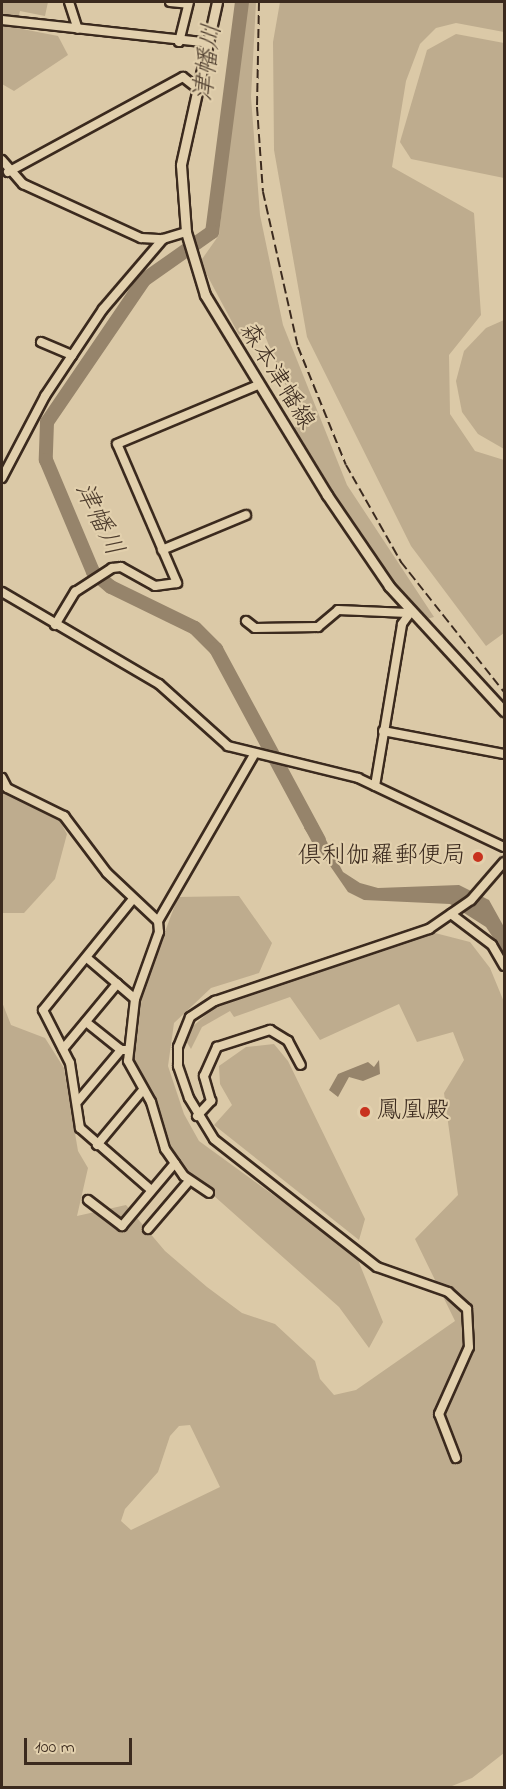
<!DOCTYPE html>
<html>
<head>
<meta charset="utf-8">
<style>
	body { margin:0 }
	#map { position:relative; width:506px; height:1789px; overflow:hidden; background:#dbc9a7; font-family:"Indie Flower","Klee One",sans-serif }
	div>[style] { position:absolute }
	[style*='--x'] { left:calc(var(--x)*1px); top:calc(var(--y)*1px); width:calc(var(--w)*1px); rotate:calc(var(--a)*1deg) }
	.green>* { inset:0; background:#beac8e }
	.water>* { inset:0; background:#96846b }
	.river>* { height:14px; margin:-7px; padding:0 7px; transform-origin:7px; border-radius:7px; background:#96846b }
	.roads { filter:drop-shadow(2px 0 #3b2a1e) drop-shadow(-2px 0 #3b2a1e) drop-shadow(0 2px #3b2a1e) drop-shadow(0 -2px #3b2a1e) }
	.minor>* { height:8px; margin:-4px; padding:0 4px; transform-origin:4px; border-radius:4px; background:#e2d0ad }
	.major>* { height:9px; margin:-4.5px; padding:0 4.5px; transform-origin:4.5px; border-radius:4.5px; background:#e2d0ad }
	.rail>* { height:2px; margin-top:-1px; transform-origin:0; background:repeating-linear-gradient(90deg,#3b2a1e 0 9px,transparent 0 13.5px) }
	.dots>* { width:16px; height:16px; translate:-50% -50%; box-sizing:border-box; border:3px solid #e2d0ad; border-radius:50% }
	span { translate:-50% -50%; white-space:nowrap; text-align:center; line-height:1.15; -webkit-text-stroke:4.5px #e2d0ad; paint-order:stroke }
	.street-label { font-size:24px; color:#3b2a1e }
	.poi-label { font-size:24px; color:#3b2a1e }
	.right { translate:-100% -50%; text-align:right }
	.left { translate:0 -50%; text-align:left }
	.water-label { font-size:26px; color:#4d3c2d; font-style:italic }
	.frame { position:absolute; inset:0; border:3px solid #3b2a1e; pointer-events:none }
	.scale { position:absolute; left:24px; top:1738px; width:108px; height:27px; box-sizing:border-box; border:3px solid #3b2a1e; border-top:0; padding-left:8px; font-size:18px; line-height:21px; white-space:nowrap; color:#3b2a1e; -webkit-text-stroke:4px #e2d0ad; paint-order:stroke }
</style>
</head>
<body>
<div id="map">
	<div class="green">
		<i style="clip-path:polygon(2px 2px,48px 2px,45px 16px,20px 11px,18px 19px,2px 16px)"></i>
		<i style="clip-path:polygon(245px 2px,256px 2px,251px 97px,260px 215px,283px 325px,347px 485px,434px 617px,423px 620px,365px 542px,294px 430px,299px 417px,260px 324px,239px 335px,200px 262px,219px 235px)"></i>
		<i style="clip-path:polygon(280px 2px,504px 2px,504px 32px,456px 23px,436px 28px,420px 44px,406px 81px,392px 167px,474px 213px,481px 315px,449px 355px,450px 414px,475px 451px,504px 460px,504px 633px,486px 646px,411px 546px,307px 337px,274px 150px,273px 42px)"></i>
		<i style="clip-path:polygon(2px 25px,58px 36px,68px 55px,14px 91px,2px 84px)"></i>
		<i style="clip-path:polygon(456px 34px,504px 43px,504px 178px,411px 159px,400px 142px,427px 50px)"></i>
		<i style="clip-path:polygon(504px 320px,504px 449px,478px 434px,462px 412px,456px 381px,464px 351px,486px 328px)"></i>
		<i style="clip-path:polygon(2px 792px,57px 816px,67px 834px,55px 879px,24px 913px,2px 913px)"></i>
		<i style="clip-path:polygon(239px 896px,272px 943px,259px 973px,211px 988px,174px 1023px,168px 1066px,184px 1114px,199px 1141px,356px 1255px,383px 1322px,369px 1348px,339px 1307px,195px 1179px,162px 1135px,156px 1100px,132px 1063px,143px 990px,178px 897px)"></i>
		<i style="clip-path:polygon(evenodd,435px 933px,470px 942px,490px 968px,504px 1002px,504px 1753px,472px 1778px,447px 1788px,2px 1787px,2px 1002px,11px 1025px,45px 1038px,64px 1068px,78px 1151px,88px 1168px,77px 1216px,126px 1205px,165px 1251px,207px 1287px,242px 1313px,275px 1324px,315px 1361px,320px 1379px,334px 1395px,356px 1390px,455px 1321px,415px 1239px,458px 1195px,444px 1093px,464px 1060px,453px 1032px,417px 1042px,399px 1004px,320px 1040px,290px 997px,234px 1017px,230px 1011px,202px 1027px,191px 1049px,186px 1041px,191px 1028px,216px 1006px,435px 933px,190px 1425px,220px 1487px,131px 1530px,121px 1521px,125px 1509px,158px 1472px,170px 1436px,179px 1426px,190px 1425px)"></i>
		<i style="clip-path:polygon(274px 1044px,288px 1061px,365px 1219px,359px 1240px,214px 1125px,232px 1105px,220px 1084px,219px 1066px,246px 1047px)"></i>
	</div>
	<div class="water">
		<i style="clip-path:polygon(317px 823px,343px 872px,360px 883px,378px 888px,459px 885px,489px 900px,504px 927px,504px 954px,486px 927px,450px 904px,364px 900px,348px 892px,304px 828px)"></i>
		<i style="clip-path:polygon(379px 1060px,380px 1074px,363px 1081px,349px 1077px,338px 1097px,329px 1090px,338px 1074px,368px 1062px,374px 1067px)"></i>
	</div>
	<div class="river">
		<i style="--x:242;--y:2;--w:232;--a:97.4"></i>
		<i style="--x:212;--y:232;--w:83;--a:144.8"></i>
		<i style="--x:144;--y:280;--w:172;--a:124.3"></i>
		<i style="--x:47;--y:422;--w:38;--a:92"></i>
		<i style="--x:46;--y:460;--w:121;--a:67.2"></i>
		<i style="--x:93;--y:572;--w:23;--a:40"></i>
		<i style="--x:111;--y:587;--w:93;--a:26"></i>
		<i style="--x:195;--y:628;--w:30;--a:45"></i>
		<i style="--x:216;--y:649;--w:217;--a:61.7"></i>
	</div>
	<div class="roads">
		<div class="minor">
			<i style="--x:69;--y:2;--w:28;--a:72"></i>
			<i style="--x:170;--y:2;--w:18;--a:6"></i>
			<i style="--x:2;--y:20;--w:208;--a:6.3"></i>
			<i style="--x:179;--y:42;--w:41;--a:-76"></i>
			<i style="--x:2;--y:160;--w:32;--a:49"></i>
			<i style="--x:23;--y:184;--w:130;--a:24.6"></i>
			<i style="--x:141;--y:238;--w:22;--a:3"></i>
			<i style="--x:163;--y:239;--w:24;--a:-17"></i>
			<i style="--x:8;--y:172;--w:199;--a:-28.5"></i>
			<i style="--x:183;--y:77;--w:18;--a:38"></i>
			<i style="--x:41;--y:342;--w:34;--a:23"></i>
			<i style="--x:2;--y:478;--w:93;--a:-62.3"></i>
			<i style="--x:45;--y:396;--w:105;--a:-56.3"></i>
			<i style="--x:103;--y:309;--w:92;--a:-49.4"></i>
			<i style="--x:162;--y:550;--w:91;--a:-22.6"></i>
			<i style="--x:2;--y:592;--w:182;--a:30.4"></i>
			<i style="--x:159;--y:684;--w:93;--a:41.9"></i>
			<i style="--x:228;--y:746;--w:134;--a:13.8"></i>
			<i style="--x:358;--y:778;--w:161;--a:25.3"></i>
			<i style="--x:246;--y:621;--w:11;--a:38"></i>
			<i style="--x:255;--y:628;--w:63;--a:-0.9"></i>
			<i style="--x:318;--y:627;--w:26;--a:-40"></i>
			<i style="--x:338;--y:610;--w:70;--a:2.5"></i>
			<i style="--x:55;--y:625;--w:39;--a:-59"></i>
			<i style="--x:75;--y:592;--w:44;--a:-33"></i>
			<i style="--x:112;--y:568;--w:9;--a:-6"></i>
			<i style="--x:121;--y:567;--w:39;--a:29"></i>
			<i style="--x:155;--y:586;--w:22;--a:-8"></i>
			<i style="--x:177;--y:583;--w:151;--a:-113.3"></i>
			<i style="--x:117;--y:444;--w:153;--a:-22.7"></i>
			<i style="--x:383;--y:731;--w:123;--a:10.8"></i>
			<i style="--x:2;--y:778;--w:11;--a:63"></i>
			<i style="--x:7;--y:788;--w:64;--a:26.2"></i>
			<i style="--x:64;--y:816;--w:71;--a:53"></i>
			<i style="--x:107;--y:873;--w:70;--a:43.3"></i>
			<i style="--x:158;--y:921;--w:192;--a:-60"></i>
			<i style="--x:375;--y:786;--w:164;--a:-80.5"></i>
			<i style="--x:402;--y:624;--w:14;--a:-54"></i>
			<i style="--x:133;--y:899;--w:143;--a:129"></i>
			<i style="--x:43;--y:1010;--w:59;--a:63"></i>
			<i style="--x:70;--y:1063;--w:66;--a:81.3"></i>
			<i style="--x:80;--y:1128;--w:94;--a:41.1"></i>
			<i style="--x:451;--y:914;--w:51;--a:37.1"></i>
			<i style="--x:492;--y:945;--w:24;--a:60"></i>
			<i style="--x:158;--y:921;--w:11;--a:85"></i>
			<i style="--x:159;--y:932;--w:71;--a:109.7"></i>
			<i style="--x:135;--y:999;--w:62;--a:96.4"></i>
			<i style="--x:128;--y:1061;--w:47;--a:60.7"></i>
			<i style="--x:151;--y:1102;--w:49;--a:73.4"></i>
			<i style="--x:165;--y:1149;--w:33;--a:55"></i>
			<i style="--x:184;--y:1176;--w:30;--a:34"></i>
			<i style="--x:87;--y:958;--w:63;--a:40.5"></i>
			<i style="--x:86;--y:1022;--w:45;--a:38.7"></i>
			<i style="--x:63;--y:1049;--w:85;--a:-50.3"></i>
			<i style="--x:78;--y:1101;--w:67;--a:-49.9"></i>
			<i style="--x:121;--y:1050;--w:6;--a:0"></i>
			<i style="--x:197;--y:1116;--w:21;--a:-47"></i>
			<i style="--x:211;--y:1101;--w:26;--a:-106"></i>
			<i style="--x:204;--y:1076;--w:32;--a:-66"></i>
			<i style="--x:217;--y:1047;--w:56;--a:-17.8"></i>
			<i style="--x:270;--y:1030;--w:21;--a:31"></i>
			<i style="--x:288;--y:1041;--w:27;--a:62"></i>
			<i style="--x:97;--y:1145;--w:72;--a:-50.1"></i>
			<i style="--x:88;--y:1200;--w:43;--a:37.4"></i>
			<i style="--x:122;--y:1226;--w:82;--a:-49.9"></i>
			<i style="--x:148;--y:1229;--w:63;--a:-49.5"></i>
			<i style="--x:456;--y:1458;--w:47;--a:-111.1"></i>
			<i style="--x:439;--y:1414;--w:73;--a:-65.9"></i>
			<i style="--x:469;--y:1347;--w:38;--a:-93"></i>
			<i style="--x:467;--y:1309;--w:25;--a:-138"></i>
			<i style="--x:448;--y:1292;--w:75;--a:-160.6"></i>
			<i style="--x:377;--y:1267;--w:207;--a:-141.9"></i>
			<i style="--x:214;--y:1139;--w:48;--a:-121.4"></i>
			<i style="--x:189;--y:1098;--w:34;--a:-109"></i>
			<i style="--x:178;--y:1066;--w:19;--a:-90"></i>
			<i style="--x:178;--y:1047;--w:32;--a:-68"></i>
			<i style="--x:190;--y:1017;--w:30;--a:-33"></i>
			<i style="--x:215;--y:1001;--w:226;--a:-18.6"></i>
			<i style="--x:429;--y:929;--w:51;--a:-34.6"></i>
			<i style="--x:471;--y:900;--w:50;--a:-49"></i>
		</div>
		<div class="major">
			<i style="--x:217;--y:2;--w:167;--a:102.5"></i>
			<i style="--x:181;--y:165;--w:67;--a:85.7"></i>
			<i style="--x:186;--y:232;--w:66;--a:73.2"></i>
			<i style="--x:205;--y:295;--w:234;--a:58.6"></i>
			<i style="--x:327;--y:495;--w:110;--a:55.7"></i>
			<i style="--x:389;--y:586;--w:170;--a:47.4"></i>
		</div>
	</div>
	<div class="rail">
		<i style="--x:259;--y:2;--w:105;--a:91.1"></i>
		<i style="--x:257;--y:107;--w:85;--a:86"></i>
		<i style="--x:263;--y:192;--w:159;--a:77.3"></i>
		<i style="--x:298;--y:347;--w:127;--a:67.9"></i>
		<i style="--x:346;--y:465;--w:112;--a:60.4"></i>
		<i style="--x:401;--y:562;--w:166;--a:51.6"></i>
	</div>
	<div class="dots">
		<i style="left:478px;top:857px;background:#c8321e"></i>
		<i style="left:365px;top:1112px;background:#c8321e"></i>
	</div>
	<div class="street-label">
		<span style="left:276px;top:377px;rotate:58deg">森本津幡線</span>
	</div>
	<div class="poi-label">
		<span class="right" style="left:466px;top:857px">倶利伽羅郵便局</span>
		<span class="left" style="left:377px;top:1112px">鳳凰殿</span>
	</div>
	<div class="water-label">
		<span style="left:210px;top:63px;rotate:-83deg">津幡川</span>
		<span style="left:97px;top:520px;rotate:64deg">津幡川</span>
	</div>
	<div class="frame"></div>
	<div class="scale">100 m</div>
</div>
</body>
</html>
